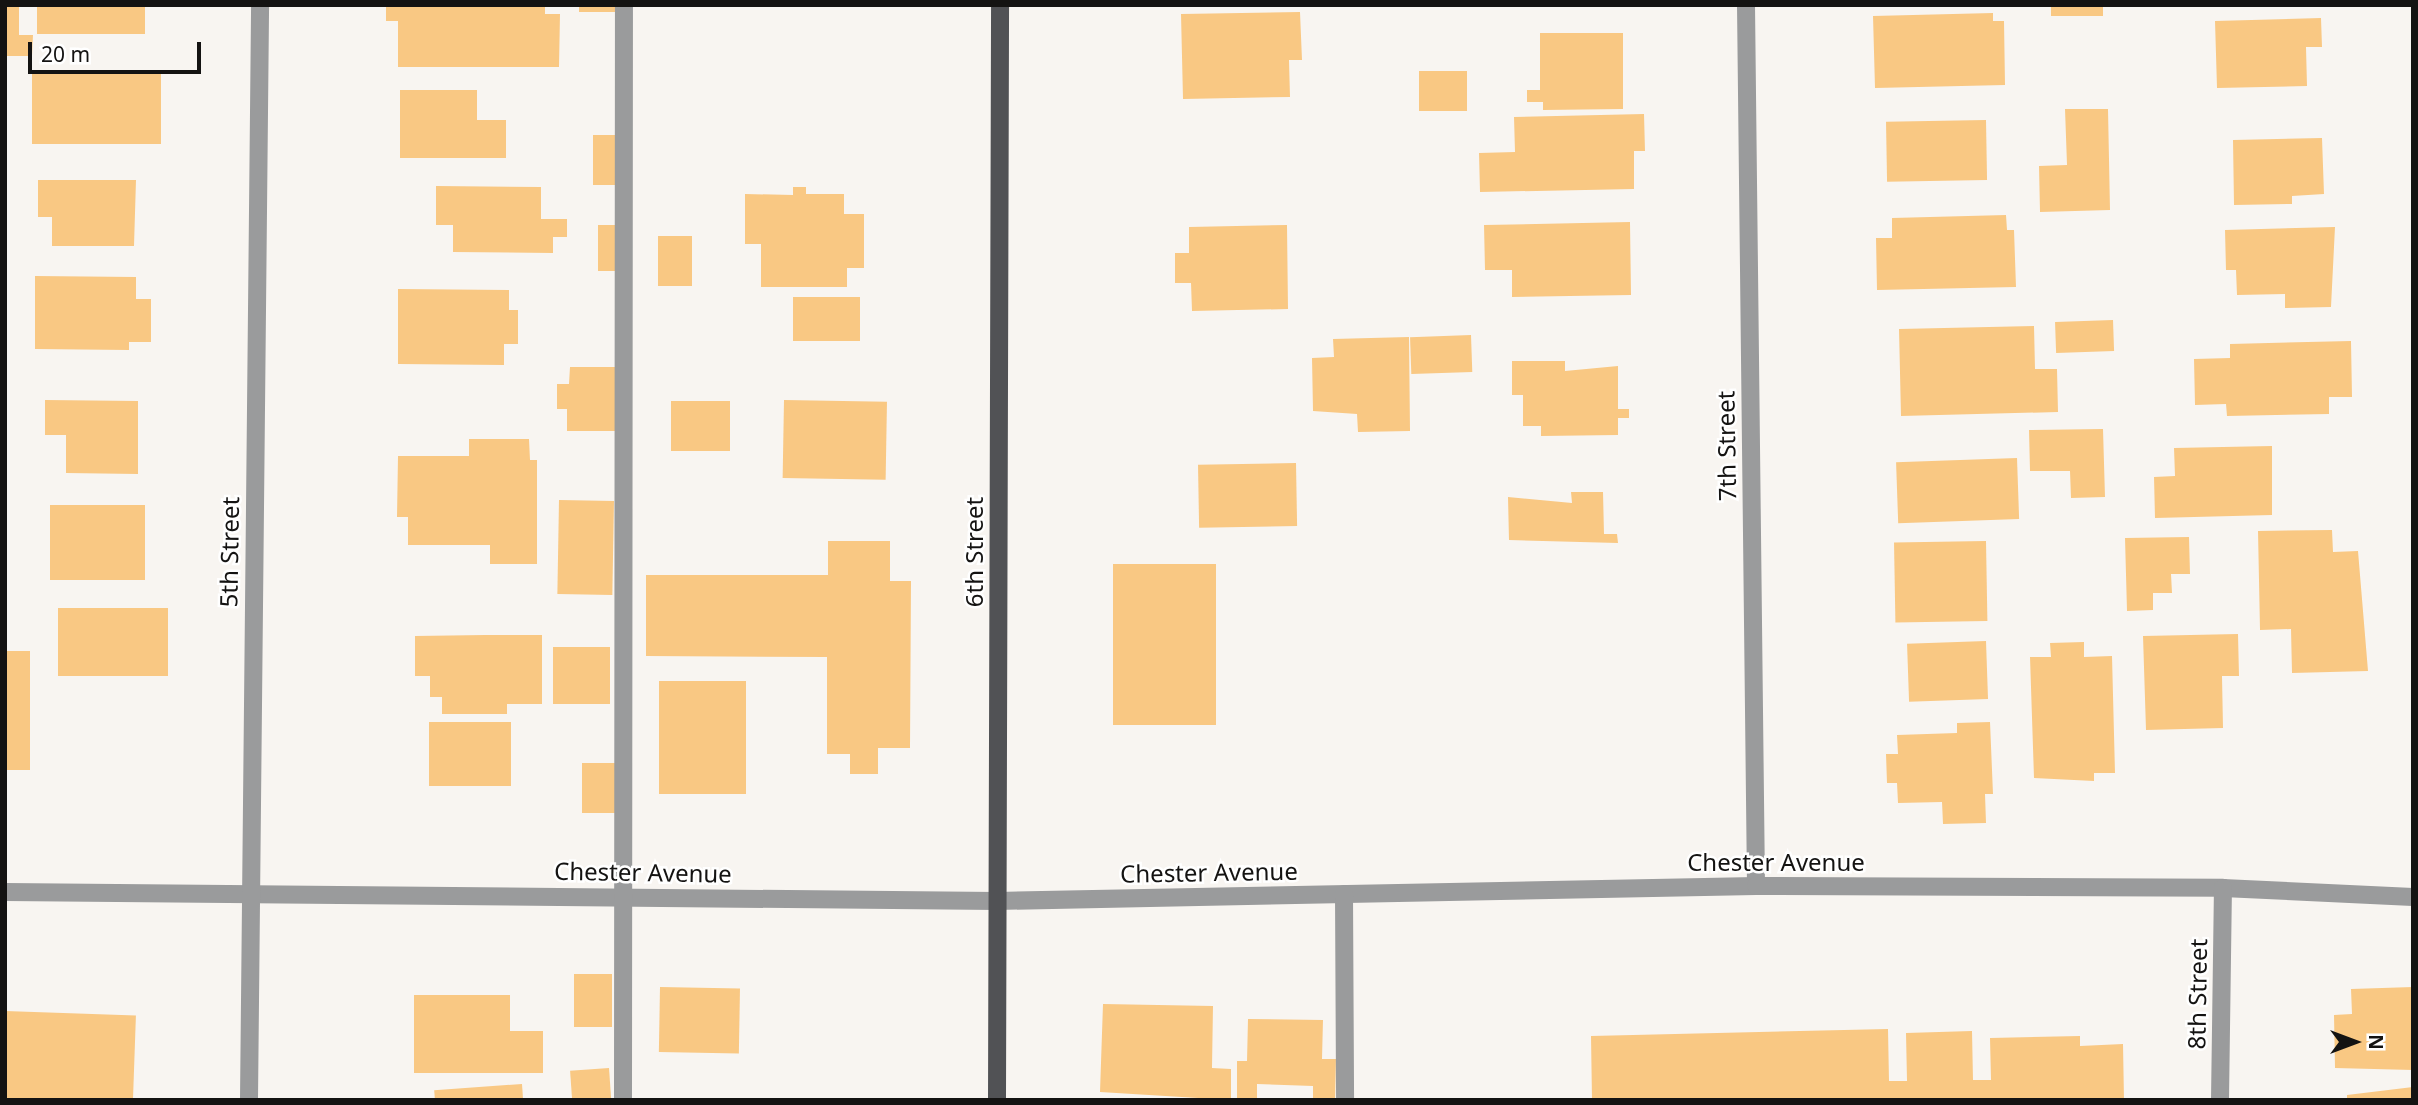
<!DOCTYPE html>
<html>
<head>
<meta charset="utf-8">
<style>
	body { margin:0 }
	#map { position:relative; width:2418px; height:1105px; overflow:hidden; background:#f8f5f1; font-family:"Noto Sans",sans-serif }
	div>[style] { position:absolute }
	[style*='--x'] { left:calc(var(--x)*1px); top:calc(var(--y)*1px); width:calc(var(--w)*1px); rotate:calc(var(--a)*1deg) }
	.building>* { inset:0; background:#f9c883; transform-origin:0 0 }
	.minor>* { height:18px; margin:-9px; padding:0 9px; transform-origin:9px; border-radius:9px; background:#9a9b9c }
	.major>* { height:18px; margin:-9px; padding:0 9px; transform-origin:9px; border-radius:9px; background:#515255 }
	span { translate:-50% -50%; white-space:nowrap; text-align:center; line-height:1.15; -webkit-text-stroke:5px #fff; paint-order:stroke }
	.street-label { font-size:24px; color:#141312 }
	.frame { position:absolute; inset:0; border:7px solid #141312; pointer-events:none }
	.north { position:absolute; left:2320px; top:1007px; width:70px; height:70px; -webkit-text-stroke:5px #fff; paint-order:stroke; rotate:90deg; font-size:19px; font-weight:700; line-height:28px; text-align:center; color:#141312 }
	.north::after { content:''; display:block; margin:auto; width:24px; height:32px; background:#141312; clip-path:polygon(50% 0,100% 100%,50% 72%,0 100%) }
	.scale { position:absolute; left:28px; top:42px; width:173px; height:32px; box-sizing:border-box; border:4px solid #141312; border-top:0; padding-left:9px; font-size:21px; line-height:24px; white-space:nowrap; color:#141312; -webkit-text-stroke:5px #fff; paint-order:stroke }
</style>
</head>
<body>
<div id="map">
	<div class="building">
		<i style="clip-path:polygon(5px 5px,19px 5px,19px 35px,33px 35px,32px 56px,5px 56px)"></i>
		<i style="left:37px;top:5px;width:108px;height:29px"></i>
		<i style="clip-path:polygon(386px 5px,545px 5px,545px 14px,560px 14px,559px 67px,398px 67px,398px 21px,386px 21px)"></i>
		<i style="left:579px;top:5px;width:43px;height:7px"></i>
		<i style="left:2051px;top:5px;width:52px;height:11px"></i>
		<i style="clip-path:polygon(1300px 12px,1302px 60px,1289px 60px,1290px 97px,1183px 99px,1181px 14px)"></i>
		<i style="clip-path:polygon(1993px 13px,1993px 21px,2004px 21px,2005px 85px,1875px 88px,1873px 16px)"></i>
		<i style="clip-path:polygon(2321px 18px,2322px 47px,2306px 47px,2307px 86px,2217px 88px,2215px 21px)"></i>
		<i style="clip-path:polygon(1540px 33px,1623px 33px,1623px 109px,1543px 110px,1543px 102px,1527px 102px,1527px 90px,1540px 90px)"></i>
		<i style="left:1419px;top:71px;width:48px;height:40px"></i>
		<i style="left:32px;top:73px;width:129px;height:71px"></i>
		<i style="clip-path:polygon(400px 90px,477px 90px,477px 120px,506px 120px,506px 158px,400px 158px)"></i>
		<i style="clip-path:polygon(2065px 109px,2108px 109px,2110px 210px,2040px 212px,2039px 166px,2067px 165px)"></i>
		<i style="clip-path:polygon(1644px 114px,1645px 151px,1634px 151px,1634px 189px,1480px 192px,1479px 153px,1515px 152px,1514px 117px)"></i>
		<i style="left:1986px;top:120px;width:60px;height:100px;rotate:89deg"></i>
		<i style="left:593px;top:135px;width:29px;height:50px"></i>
		<i style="clip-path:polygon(2322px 138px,2324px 194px,2292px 196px,2292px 204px,2234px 205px,2233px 140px)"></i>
		<i style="clip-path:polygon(38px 180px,136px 180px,134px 246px,52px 246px,52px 217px,38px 217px)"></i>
		<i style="clip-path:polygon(436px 186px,541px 187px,541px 219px,567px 219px,567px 237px,553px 237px,553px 253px,453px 252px,453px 225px,436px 225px)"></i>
		<i style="clip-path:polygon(793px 187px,806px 187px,806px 194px,844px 194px,844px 214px,864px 214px,864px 268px,847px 268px,847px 287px,761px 287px,761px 244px,745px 244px,745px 194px,793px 195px)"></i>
		<i style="clip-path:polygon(2006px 215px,2007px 230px,2014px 230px,2016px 287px,1877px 290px,1876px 238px,1892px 238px,1892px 218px)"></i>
		<i style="clip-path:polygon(1630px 222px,1631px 295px,1512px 297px,1512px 270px,1485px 270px,1484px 225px)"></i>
		<i style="left:598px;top:225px;width:23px;height:46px"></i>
		<i style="clip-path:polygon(1287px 225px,1288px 309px,1192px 311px,1191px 283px,1175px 283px,1175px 253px,1189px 253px,1189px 227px)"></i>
		<i style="clip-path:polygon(2335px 227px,2331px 307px,2285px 308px,2285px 294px,2237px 295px,2236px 270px,2226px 270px,2225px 230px)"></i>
		<i style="left:658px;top:236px;width:34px;height:50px"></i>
		<i style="clip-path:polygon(35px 276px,136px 277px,136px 299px,151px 299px,151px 342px,129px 342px,129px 350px,35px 349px)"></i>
		<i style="clip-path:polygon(398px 289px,509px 290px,509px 310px,518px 310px,518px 344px,504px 344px,504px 365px,398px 364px)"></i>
		<i style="left:793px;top:297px;width:67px;height:44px"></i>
		<i style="left:2113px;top:320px;width:31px;height:58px;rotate:88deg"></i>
		<i style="clip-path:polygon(2034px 326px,2035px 369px,2057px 369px,2058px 412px,1901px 416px,1899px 329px)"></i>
		<i style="left:1471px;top:335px;width:37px;height:61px;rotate:88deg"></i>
		<i style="clip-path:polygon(1409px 337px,1410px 431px,1358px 432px,1357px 414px,1313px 411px,1312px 358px,1334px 357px,1333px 339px)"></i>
		<i style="clip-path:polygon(2351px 341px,2352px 397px,2329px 397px,2329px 414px,2227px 416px,2226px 404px,2195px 405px,2194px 359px,2230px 358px,2230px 344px)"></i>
		<i style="clip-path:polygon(1512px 361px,1565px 361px,1565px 371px,1618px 366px,1618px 409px,1629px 409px,1629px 418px,1618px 418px,1618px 435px,1541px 436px,1541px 426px,1523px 426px,1523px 395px,1512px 395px)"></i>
		<i style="clip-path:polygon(570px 367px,620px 367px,621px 431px,567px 431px,567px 409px,557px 409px,557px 384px,569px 384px)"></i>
		<i style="clip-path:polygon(45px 400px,138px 401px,138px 474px,66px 473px,66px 435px,45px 435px)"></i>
		<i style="left:784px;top:400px;width:103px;height:78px;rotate:1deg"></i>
		<i style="left:671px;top:401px;width:59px;height:50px"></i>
		<i style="clip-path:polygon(2103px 429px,2105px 497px,2071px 498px,2070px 471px,2030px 471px,2029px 430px)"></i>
		<i style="clip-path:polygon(469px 439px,529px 439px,530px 460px,537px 460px,537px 564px,490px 564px,490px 545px,408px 545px,408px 517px,397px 517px,398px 456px,469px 456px)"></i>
		<i style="clip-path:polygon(2272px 446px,2272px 515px,2155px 518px,2154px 477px,2175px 476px,2174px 448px)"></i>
		<i style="left:2017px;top:458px;width:61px;height:121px;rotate:88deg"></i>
		<i style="left:1296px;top:463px;width:63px;height:98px;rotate:89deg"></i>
		<i style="clip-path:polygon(1571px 492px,1603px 492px,1604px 534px,1617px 534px,1618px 543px,1509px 540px,1508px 497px,1572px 503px)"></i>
		<i style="left:559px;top:500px;width:55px;height:94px;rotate:1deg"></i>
		<i style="left:50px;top:505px;width:95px;height:75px"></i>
		<i style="clip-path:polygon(2332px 530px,2333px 552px,2358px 551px,2368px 671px,2292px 673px,2291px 629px,2260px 630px,2258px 531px)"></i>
		<i style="clip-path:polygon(2189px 537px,2190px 574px,2171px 574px,2172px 593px,2153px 593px,2153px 610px,2127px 611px,2125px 538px)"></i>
		<i style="clip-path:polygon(828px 541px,890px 541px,890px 581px,911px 581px,910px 748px,878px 748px,878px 774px,850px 774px,850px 754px,827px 754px,827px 657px,646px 656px,646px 575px,828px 575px)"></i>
		<i style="left:1986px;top:541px;width:80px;height:92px;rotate:89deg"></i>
		<i style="left:1113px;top:564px;width:103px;height:161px"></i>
		<i style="left:58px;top:608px;width:110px;height:68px"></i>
		<i style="clip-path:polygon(2238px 634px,2239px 676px,2222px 676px,2223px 728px,2146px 730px,2143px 636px)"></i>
		<i style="clip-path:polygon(485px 635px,542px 635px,542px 704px,507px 704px,507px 714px,442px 714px,442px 697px,430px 697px,430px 676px,415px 676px,415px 636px)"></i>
		<i style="left:1986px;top:641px;width:58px;height:79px;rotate:88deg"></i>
		<i style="clip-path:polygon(2084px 642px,2084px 657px,2112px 656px,2115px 773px,2094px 773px,2094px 781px,2034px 778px,2030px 657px,2051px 657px,2050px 643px)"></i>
		<i style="left:553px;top:647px;width:57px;height:57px"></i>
		<i style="left:5px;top:651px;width:25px;height:119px"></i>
		<i style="left:659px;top:681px;width:87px;height:113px"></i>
		<i style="left:429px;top:722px;width:82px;height:64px"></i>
		<i style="clip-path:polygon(1990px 722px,1993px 794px,1985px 794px,1986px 823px,1943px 824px,1942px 802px,1898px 803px,1897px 783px,1887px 783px,1886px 754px,1898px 754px,1897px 735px,1957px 733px,1957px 723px)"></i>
		<i style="left:582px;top:763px;width:39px;height:50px"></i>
		<i style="left:574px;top:974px;width:38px;height:53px"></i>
		<i style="left:660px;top:987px;width:80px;height:65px;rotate:1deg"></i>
		<i style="clip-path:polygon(2413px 987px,2413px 1070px,2335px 1068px,2334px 1015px,2352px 1014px,2351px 989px)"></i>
		<i style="clip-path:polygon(414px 995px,510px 995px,510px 1031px,543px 1031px,543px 1073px,414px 1073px)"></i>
		<i style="clip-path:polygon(1103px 1004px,1213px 1006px,1212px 1068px,1231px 1069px,1231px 1100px,1100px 1092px)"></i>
		<i style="left:5px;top:1011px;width:131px;height:87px;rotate:2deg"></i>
		<i style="clip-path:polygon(1248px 1019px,1323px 1020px,1322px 1059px,1336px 1059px,1335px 1100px,1313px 1100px,1313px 1086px,1257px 1084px,1257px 1100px,1237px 1100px,1237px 1061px,1247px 1061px)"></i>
		<i style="clip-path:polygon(1888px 1029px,1889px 1081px,1907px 1081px,1906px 1033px,1972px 1031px,1973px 1080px,1991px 1080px,1990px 1038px,2080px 1036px,2080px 1046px,2123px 1044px,2124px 1100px,1592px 1100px,1591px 1036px)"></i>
		<i style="left:609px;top:1068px;width:32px;height:39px;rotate:86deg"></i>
		<i style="left:522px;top:1084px;width:16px;height:88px;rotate:86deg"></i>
		<i style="clip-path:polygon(2413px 1087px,2413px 1100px,2347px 1100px,2347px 1095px)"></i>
	</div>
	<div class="minor">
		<i style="--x:1746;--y:5;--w:881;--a:89.35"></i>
		<i style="--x:5;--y:892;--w:992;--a:0.52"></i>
		<i style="--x:997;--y:901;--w:759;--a:-1.13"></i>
		<i style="--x:1756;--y:886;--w:467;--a:0.2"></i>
		<i style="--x:2223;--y:888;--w:190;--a:2.7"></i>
		<i style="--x:1344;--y:894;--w:206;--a:89.7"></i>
		<i style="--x:249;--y:1100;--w:1095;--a:-89.42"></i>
		<i style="--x:623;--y:1100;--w:1095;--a:-89.95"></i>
		<i style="--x:2220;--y:1100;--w:212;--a:-89.2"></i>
	</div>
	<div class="major">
		<i style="--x:997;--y:1100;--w:1095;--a:-89.84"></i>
	</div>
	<div class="street-label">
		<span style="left:1726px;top:446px;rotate:-91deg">7th Street</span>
		<span style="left:229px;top:552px;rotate:-89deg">5th Street</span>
		<span style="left:974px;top:552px;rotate:-90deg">6th Street</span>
		<span style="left:1776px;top:862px">Chester Avenue</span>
		<span style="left:643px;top:872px;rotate:1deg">Chester Avenue</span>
		<span style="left:1209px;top:872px;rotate:-1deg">Chester Avenue</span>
		<span style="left:2197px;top:994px;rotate:-89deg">8th Street</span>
	</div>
	<div class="frame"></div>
	<div class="north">N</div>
	<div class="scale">20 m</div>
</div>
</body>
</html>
